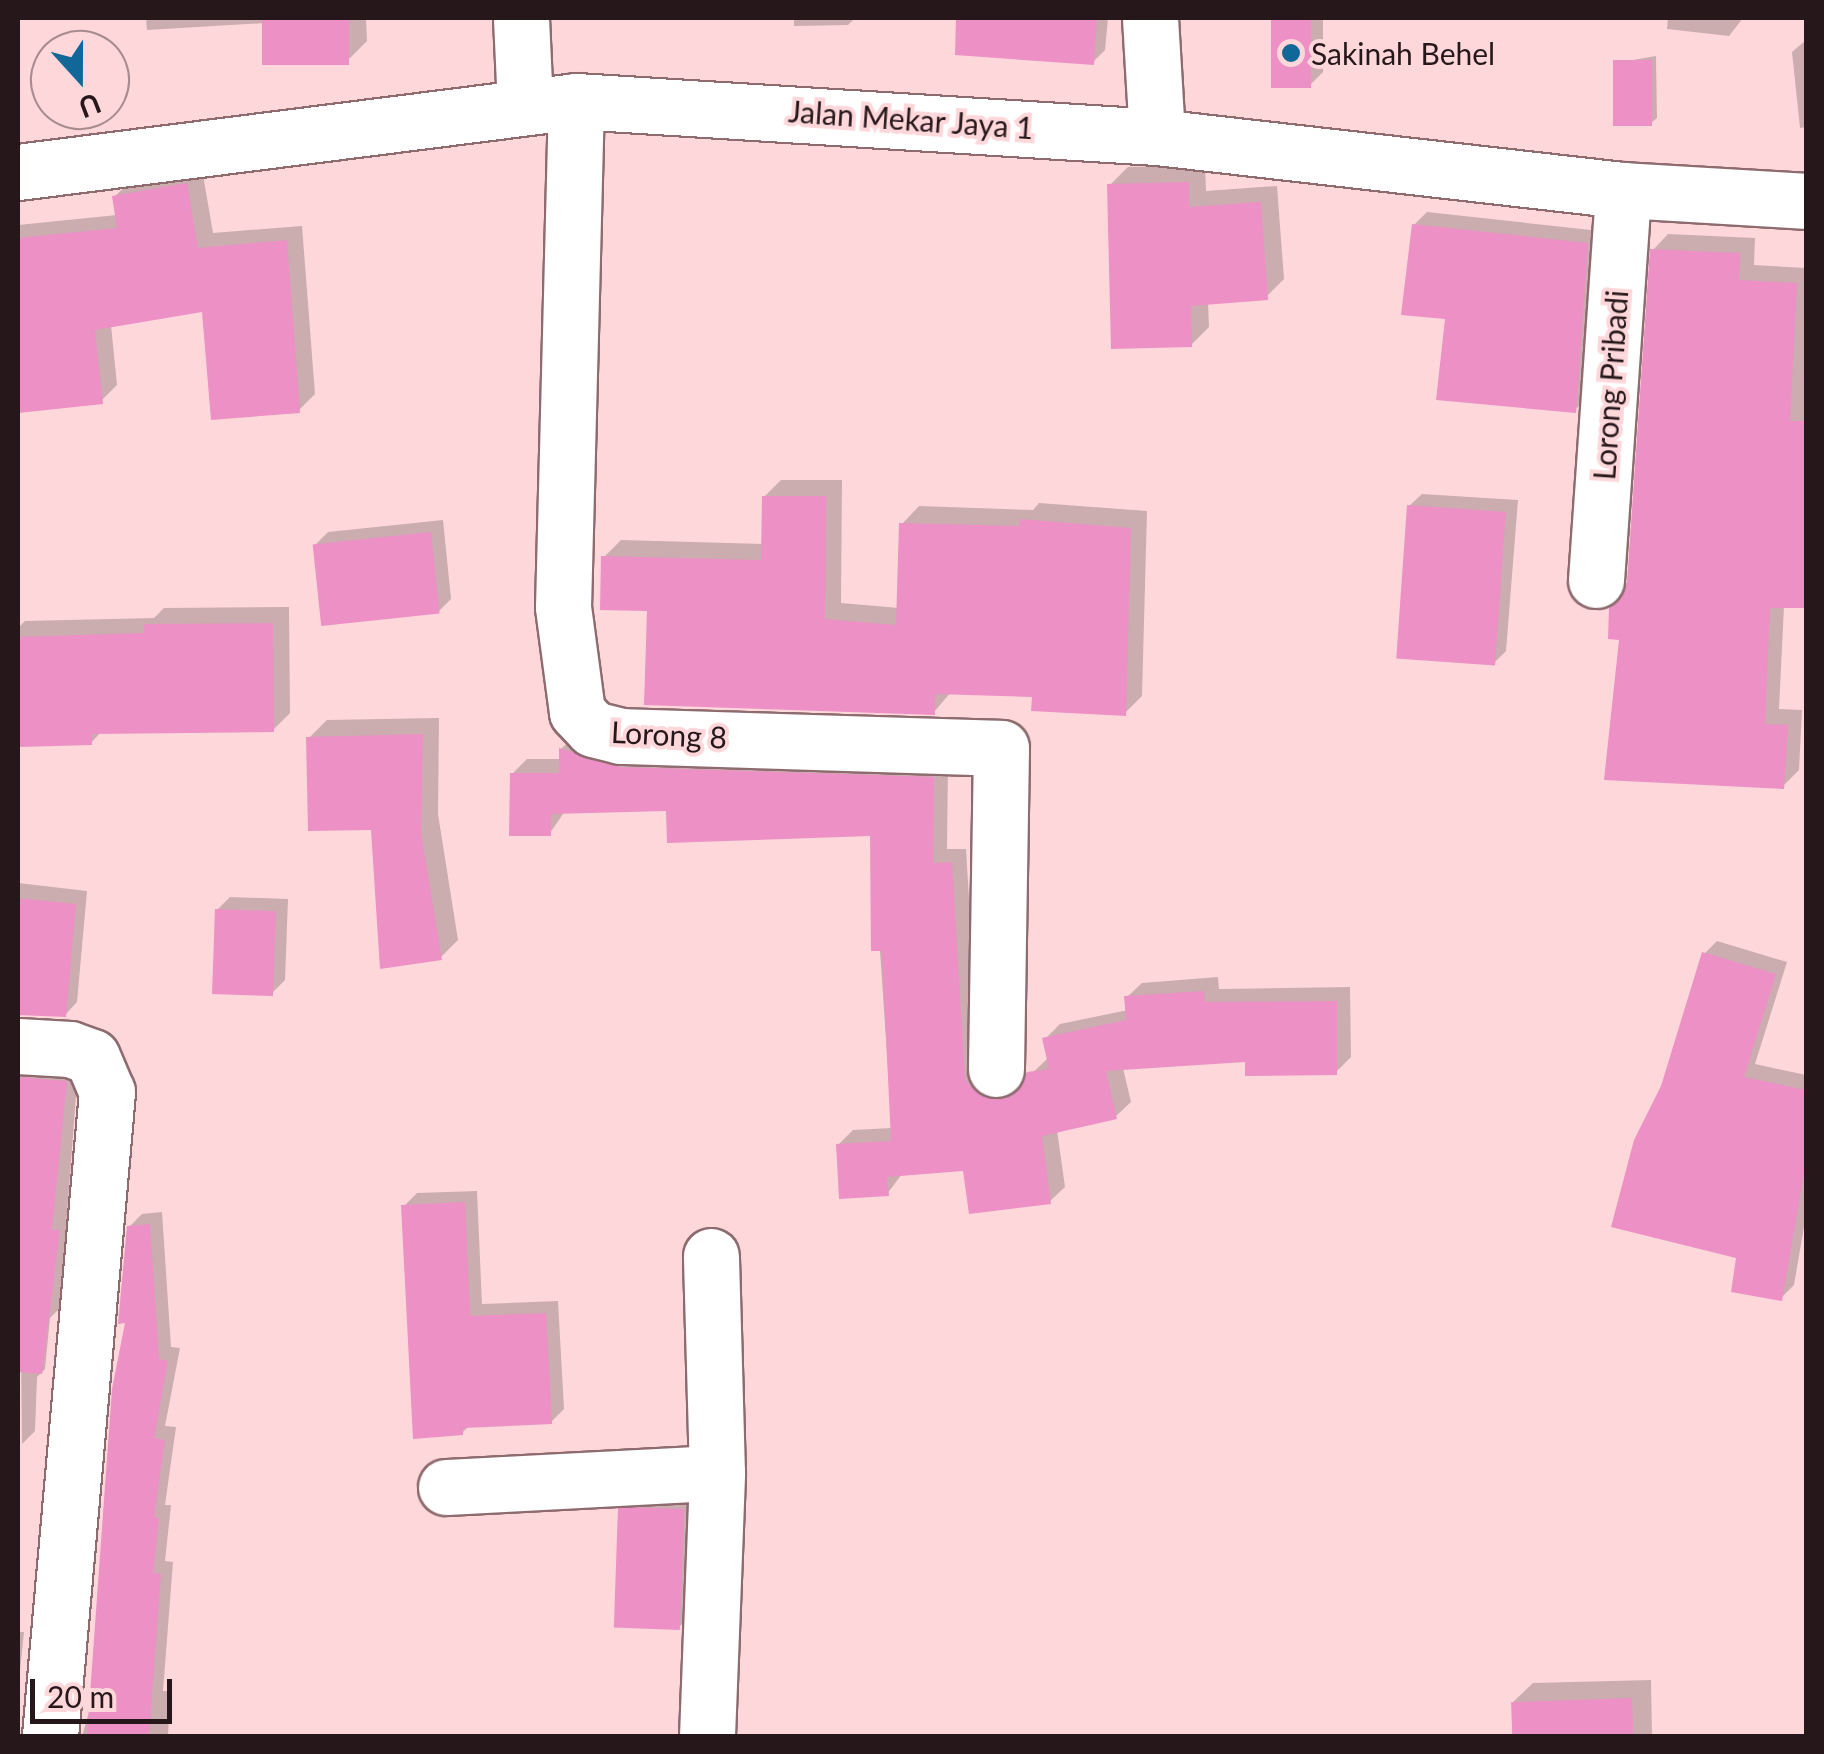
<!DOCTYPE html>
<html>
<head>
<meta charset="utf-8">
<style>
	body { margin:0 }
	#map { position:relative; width:1824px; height:1754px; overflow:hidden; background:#fed7db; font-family:Lato,sans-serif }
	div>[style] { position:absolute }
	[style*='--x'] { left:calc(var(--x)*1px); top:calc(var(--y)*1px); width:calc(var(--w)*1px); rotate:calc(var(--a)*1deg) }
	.shadow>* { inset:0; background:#0003 }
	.building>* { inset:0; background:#ec90c6; transform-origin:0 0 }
	.roads { filter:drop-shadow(2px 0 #8d6b6f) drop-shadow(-2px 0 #8d6b6f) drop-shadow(0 2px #8d6b6f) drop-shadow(0 -2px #8d6b6f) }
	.minor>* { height:55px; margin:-27.5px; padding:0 27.5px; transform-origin:27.5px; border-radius:27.5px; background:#fff }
	.dots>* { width:28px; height:28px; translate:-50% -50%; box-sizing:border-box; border:5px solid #fed7db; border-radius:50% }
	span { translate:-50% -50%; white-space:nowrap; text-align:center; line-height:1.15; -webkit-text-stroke:8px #fed7db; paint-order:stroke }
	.poi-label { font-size:30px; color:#26181a }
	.left { translate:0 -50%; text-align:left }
	.street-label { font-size:30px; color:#26181a }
	.frame { position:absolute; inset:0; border:20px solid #26181a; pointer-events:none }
	.north { position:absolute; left:30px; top:30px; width:100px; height:100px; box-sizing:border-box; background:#fed7db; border:2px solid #a88b8e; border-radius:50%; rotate:159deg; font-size:28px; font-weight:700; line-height:40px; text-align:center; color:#26181a }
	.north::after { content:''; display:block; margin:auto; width:35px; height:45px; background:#106798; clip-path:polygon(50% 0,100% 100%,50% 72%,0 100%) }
	.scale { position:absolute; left:30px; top:1679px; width:142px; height:45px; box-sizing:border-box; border:5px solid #26181a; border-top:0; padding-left:12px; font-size:30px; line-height:35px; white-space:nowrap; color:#26181a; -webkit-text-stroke:8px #fed7db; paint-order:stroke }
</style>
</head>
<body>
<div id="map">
	<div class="shadow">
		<i style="clip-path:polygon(146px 18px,366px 18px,367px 41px,350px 58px,265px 23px,147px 30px)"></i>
		<i style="clip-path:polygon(794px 18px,855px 18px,848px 25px,794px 26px)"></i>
		<i style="clip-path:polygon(958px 18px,1108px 18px,1105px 50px,1093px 62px,957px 53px)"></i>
		<i style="clip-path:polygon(1273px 18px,1323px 18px,1323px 72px,1310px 85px,1274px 86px)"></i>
		<i style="clip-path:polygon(1668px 18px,1743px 18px,1729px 36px,1667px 29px)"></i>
		<i style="clip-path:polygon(1806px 40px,1806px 127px,1800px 128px,1792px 52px)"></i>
		<i style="clip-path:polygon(1656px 56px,1657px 118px,1651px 123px,1616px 63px)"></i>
		<i style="clip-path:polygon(1205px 165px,1206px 191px,1277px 186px,1284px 279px,1266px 297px,1208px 302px,1209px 327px,1191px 345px,1110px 185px,1128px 167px)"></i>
		<i style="clip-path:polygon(202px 169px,213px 233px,302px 226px,315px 394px,299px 410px,204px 309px,111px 325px,117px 385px,101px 401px,18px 411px,18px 225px,117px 215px,114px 197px,130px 182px)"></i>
		<i style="clip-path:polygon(1427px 212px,1600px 231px,1588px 397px,1575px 410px,1447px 317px,1414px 225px)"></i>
		<i style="clip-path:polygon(1668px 234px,1755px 238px,1754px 265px,1806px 268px,1806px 606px,1784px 606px,1779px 709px,1802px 710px,1799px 770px,1783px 786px,1630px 583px,1653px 250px)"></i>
		<i style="clip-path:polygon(781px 480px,842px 480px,841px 603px,899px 608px,902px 524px,919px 506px,1033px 510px,1039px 503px,1147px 511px,1142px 696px,1125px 713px,1034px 695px,951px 692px,934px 712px,650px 608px,604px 557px,621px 540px,764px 544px,764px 497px)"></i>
		<i style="clip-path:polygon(1422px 494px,1518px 500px,1506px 651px,1493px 664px,1409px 506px)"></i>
		<i style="clip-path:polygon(443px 520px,451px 599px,438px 612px,315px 545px,328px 532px)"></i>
		<i style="clip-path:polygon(289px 607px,290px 713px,273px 730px,101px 732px,91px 743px,18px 744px,18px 628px,25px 621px,154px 618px,164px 608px)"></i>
		<i style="clip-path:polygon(439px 718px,438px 814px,458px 940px,441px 957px,373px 827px,309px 738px,327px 720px)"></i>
		<i style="clip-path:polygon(576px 735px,948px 763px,947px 849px,966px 849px,979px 1064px,996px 1082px,1022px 1083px,1049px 1057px,1045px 1039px,1060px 1024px,1128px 1010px,1127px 997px,1142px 983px,1218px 977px,1219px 989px,1350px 987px,1351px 1057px,1336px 1072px,1247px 1059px,1123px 1068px,1131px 1102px,1116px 1116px,1057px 1130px,1065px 1187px,1050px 1201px,966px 1168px,902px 1174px,887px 1194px,838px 1145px,853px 1130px,892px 1128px,872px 833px,669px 809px,565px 811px,550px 833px,512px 774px,527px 759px,561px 759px,561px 749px)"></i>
		<i style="clip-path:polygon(18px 883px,87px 891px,77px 1002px,65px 1015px,18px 1015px)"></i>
		<i style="clip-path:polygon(230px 897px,288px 899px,285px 980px,272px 993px,217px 910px)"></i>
		<i style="clip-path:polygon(1717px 941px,1787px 962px,1755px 1064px,1806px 1075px,1806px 1215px,1794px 1285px,1781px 1298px,1739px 1257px,1663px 1087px,1704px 954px)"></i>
		<i style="clip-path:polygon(18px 1061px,78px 1069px,60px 1308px,50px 1318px,45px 1369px,37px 1377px,35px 1431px,22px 1444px)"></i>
		<i style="clip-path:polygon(477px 1191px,482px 1304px,558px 1301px,564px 1409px,551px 1422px,470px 1425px,462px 1433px,404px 1206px,417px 1193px)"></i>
		<i style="clip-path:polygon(162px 1212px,171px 1347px,180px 1348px,165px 1426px,176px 1427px,165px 1505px,171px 1505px,165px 1561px,173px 1562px,163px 1691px,170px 1691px,168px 1736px,82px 1736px,92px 1702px,128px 1321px,129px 1227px,142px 1214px)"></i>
		<i style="clip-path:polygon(696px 1497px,692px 1614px,679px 1627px,620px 1512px,633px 1499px)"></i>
		<i style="clip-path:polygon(18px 1632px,24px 1632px,18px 1691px)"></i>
		<i style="clip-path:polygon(1651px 1680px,1652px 1736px,1514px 1736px,1513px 1702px,1533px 1683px)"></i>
	</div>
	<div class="building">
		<i style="left:262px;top:18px;width:87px;height:47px"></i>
		<i style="clip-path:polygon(956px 18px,1097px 18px,1094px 65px,955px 55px)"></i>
		<i style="left:1271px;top:18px;width:40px;height:70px"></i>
		<i style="left:1652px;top:60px;width:66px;height:39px;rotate:90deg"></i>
		<i style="clip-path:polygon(1189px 182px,1189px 207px,1261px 202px,1268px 300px,1191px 306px,1192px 347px,1111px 349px,1107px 184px)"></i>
		<i style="clip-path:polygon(187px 183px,198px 248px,287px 240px,300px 413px,211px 420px,202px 312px,95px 330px,103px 404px,18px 413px,18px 238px,117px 228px,112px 196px)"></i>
		<i style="clip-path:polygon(1412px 224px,1588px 243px,1576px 413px,1436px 400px,1445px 319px,1401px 315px)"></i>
		<i style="clip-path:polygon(1650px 249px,1740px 253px,1739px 280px,1797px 283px,1790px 421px,1806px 421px,1806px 608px,1770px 608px,1765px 724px,1788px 725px,1784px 789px,1604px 780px,1619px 640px,1608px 639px,1609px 608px,1627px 582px)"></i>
		<i style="clip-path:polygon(762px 496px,826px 496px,825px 619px,896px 625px,899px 523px,1019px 526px,1020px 519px,1131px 528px,1126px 716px,1031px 711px,1032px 697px,935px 694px,935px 715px,644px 705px,647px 611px,600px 610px,601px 556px,761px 560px)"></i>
		<i style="left:1407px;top:505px;width:99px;height:154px;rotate:4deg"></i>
		<i style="left:431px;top:532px;width:82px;height:119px;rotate:84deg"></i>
		<i style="clip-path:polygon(273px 623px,274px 732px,92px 734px,92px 745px,18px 747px,18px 637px,144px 633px,144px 624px)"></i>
		<i style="clip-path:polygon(423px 734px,421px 833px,442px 960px,380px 969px,371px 830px,308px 831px,306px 737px)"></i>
		<i style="clip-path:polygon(559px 748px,620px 767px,934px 777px,933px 863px,952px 862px,965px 1080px,981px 1096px,1010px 1097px,1027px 1072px,1049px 1069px,1042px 1038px,1126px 1020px,1124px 996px,1204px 991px,1205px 1002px,1337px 1001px,1337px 1075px,1245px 1076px,1245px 1062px,1106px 1071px,1117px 1119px,1042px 1136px,1051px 1204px,969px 1214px,963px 1171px,887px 1177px,889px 1196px,839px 1199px,836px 1144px,891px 1141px,882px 951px,871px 951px,870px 836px,667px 843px,666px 811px,551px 814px,551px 836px,509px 836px,510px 773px,559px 773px)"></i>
		<i style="clip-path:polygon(18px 898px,76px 904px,66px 1017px,18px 1015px)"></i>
		<i style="left:215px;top:909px;width:61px;height:85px;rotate:2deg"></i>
		<i style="clip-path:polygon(1702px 952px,1776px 974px,1744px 1077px,1806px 1090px,1806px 1161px,1782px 1301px,1731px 1292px,1736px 1258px,1611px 1227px,1634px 1140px,1661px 1086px)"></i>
		<i style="clip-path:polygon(18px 1077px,67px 1081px,52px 1230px,60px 1230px,42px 1374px,18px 1372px)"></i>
		<i style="clip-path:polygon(465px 1202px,470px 1316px,546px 1313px,552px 1424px,463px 1428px,463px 1435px,413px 1439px,401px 1205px)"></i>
		<i style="clip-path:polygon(150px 1224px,159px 1359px,168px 1361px,154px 1438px,165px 1440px,154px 1517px,159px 1518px,153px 1573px,161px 1574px,149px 1736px,87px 1736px,112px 1389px,125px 1323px,118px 1324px,127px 1226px)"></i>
		<i style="left:684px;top:1509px;width:121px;height:66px;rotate:92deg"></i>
		<i style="left:1632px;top:1698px;width:38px;height:121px;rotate:88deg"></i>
	</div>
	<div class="roads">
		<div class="minor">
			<i style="--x:521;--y:18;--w:87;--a:87.4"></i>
			<i style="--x:1150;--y:18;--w:119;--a:86.6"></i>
			<i style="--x:576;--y:101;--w:506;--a:91.47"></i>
			<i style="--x:563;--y:607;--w:106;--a:82.4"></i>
			<i style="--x:577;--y:712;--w:23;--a:47"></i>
			<i style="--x:593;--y:729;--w:29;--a:14"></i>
			<i style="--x:621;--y:736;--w:380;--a:1.8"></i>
			<i style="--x:1001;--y:748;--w:321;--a:90.9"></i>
			<i style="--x:18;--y:172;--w:562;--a:-7.25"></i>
			<i style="--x:576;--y:101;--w:582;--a:3.55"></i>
			<i style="--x:1157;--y:137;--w:469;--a:6.5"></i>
			<i style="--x:1623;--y:190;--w:183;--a:3.4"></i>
			<i style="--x:1596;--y:580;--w:391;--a:-86"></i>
			<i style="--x:18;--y:1046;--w:52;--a:3.3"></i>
			<i style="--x:70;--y:1049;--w:23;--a:20"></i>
			<i style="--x:92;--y:1057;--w:38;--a:67"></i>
			<i style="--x:107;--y:1092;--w:647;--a:95.06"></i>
			<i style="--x:446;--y:1487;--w:271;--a:-3"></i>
			<i style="--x:707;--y:1736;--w:263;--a:-87.8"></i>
			<i style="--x:717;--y:1473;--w:217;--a:-91.6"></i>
		</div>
	</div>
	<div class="dots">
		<i style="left:1291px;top:53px;background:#106798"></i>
	</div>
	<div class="poi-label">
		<span class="left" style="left:1311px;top:53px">Sakinah Behel</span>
	</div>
	<div class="street-label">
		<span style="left:911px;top:119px;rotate:4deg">Jalan Mekar Jaya 1</span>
		<span style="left:1610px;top:385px;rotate:-86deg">Lorong Pribadi</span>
		<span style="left:669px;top:734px;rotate:3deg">Lorong 8</span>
	</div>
	<div class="frame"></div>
	<div class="north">U</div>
	<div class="scale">20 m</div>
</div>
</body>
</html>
